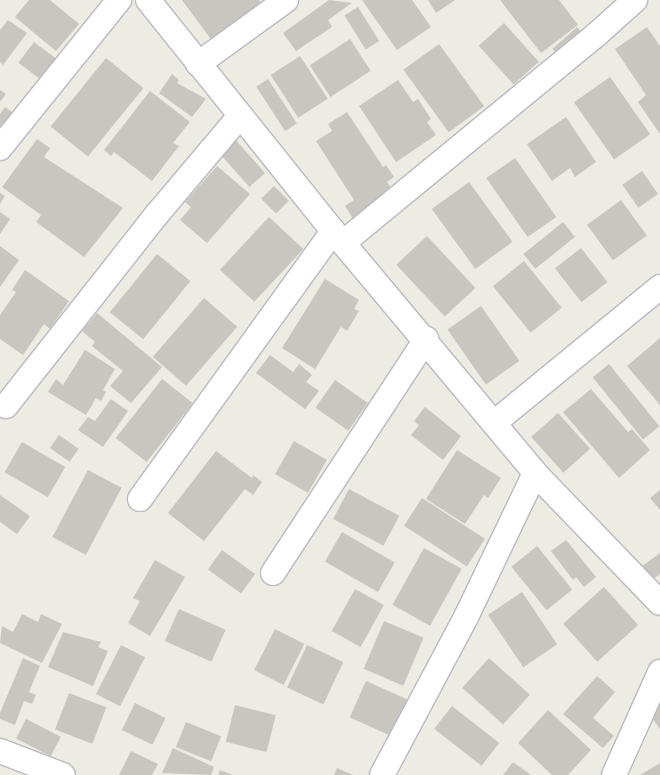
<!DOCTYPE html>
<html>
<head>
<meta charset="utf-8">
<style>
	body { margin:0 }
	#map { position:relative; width:660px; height:775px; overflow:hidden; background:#edece2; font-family:Inter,sans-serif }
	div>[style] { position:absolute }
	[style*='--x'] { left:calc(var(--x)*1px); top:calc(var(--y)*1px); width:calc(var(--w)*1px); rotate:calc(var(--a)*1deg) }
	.building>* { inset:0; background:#c8c6bf; transform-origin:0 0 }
	.roads { filter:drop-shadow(1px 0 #b9bac0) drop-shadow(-1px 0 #b9bac0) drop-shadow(0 1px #b9bac0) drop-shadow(0 -1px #b9bac0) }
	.minor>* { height:24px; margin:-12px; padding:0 12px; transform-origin:12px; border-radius:12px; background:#fff }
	span { translate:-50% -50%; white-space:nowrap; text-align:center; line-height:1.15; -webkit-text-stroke:4px #fff; paint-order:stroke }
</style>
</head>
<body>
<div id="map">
	<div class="building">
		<i style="clip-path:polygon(29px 0,50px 0,79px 24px,56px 51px,15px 17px)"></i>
		<i style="clip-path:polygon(182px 0,259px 0,266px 9px,216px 46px)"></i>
		<i style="clip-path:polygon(329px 0,352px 3px,328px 20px,332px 27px,296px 51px,283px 33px)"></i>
		<i style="clip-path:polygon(362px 0,412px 0,431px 27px,397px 50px)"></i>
		<i style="clip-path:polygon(428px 0,455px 0,436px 13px)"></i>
		<i style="clip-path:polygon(500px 0,559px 0,578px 25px,541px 53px)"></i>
		<i style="left:358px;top:7px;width:40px;height:16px;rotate:58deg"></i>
		<i style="clip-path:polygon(8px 20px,27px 33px,3px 65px,0 62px,0 30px)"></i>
		<i style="left:504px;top:23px;width:52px;height:34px;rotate:48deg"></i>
		<i style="left:577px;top:27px;width:15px;height:33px;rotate:48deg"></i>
		<i style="clip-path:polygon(647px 27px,660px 46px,660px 134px,638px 102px,646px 95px,615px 49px)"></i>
		<i style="left:350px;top:39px;width:38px;height:48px;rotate:57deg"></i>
		<i style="left:34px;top:42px;width:30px;height:26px;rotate:37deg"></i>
		<i style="left:439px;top:44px;width:77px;height:44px;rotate:54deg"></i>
		<i style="left:300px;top:56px;width:51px;height:35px;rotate:57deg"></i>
		<i style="left:106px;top:58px;width:48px;height:88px;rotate:39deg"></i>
		<i style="clip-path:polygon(172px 74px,179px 80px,177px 83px,206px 99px,192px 117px,159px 93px)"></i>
		<i style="left:610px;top:77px;width:70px;height:44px;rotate:55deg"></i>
		<i style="left:268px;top:79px;width:53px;height:14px;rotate:57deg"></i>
		<i style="clip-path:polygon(398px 80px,413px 102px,418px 99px,431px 119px,427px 122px,436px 135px,396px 162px,359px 106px)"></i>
		<i style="clip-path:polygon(0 90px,6px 94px,0 102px)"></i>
		<i style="clip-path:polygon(150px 91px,190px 122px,173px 143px,179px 146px,152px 181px,114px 152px,111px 156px,104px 150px)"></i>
		<i style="clip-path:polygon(5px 107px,18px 116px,0 141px,0 114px)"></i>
		<i style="clip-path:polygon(347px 112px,383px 167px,386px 165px,394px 177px,387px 182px,394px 192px,353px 219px,345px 206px,354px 200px,316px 141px,332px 131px,328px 124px)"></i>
		<i style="clip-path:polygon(566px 117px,596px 162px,575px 177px,570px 168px,552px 181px,527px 144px)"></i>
		<i style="left:231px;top:135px;width:51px;height:21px;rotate:48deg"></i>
		<i style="clip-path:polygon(37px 139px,50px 148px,44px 157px,123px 208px,84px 257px,36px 222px,41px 215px,2px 187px)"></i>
		<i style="left:515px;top:158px;width:72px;height:35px;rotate:55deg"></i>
		<i style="clip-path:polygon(217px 166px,250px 194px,207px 243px,180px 220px,191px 207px,185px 202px)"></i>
		<i style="left:642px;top:171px;width:28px;height:24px;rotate:55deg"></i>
		<i style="left:469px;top:182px;width:74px;height:46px;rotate:54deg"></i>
		<i style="left:274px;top:186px;width:21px;height:18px;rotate:45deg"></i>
		<i style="clip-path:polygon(0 193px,5px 196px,0 204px)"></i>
		<i style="left:621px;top:200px;width:44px;height:42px;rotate:54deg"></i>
		<i style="clip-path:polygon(0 212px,10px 219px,0 234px)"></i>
		<i style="left:269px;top:217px;width:47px;height:72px;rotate:43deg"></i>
		<i style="left:563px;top:222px;width:19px;height:51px;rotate:51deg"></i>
		<i style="left:427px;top:236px;width:71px;height:42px;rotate:47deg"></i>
		<i style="clip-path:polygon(0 246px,19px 260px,0 287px)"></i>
		<i style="left:581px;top:248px;width:43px;height:33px;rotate:52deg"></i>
		<i style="left:157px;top:254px;width:43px;height:75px;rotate:39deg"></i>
		<i style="left:524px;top:261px;width:60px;height:40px;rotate:51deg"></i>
		<i style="clip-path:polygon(25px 270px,69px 301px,50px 329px,44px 324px,23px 355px,0 339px,0 315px,16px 292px,12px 290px)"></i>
		<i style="clip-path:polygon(325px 279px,359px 300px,354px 309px,359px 311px,347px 331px,341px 327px,315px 369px,282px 348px)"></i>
		<i style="left:204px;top:298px;width:44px;height:78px;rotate:41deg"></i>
		<i style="left:481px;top:306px;width:67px;height:41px;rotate:55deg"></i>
		<i style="clip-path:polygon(97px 313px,162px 367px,131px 403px,110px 386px,123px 371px,92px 346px,95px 342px,82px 331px)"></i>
		<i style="clip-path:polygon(660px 338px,660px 405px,627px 366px)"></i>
		<i style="clip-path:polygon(85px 350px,115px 369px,103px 390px,106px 392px,101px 401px,96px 398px,86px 415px,48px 392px,56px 379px,63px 385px)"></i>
		<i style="clip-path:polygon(270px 355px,293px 372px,299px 364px,312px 375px,306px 382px,319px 391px,305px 409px,256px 373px)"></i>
		<i style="left:609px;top:364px;width:80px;height:21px;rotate:51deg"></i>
		<i style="left:162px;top:379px;width:39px;height:75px;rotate:38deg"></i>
		<i style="left:335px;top:380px;width:40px;height:34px;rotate:35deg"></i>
		<i style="clip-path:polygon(591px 389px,628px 432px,632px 429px,650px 450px,619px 478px,563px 412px)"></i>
		<i style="clip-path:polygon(111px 399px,128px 411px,103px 447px,78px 430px,88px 417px,95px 421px)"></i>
		<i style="clip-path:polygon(425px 407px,461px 436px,443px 460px,411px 435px,419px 425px,414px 421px)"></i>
		<i style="left:558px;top:413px;width:48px;height:36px;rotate:48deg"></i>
		<i style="left:59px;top:435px;width:24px;height:16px;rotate:35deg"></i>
		<i style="left:294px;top:441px;width:38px;height:38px;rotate:30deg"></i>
		<i style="left:22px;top:442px;width:50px;height:35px;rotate:30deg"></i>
		<i style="clip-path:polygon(457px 450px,501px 478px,488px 498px,484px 495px,465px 524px,426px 499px)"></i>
		<i style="clip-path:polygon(216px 451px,252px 478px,253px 475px,262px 482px,253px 495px,245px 489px,204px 541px,168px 513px)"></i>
		<i style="left:88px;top:470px;width:38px;height:76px;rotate:28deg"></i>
		<i style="left:349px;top:489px;width:57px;height:34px;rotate:28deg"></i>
		<i style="clip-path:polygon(660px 490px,660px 510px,650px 498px)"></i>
		<i style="clip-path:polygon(0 495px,30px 516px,17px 534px,0 522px)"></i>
		<i style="left:422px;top:498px;width:75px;height:33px;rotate:33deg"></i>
		<i style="left:342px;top:532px;width:61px;height:34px;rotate:30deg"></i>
		<i style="clip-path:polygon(566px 540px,596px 577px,584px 587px,576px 577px,573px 580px,551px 551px)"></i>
		<i style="left:537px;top:546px;width:56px;height:33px;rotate:51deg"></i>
		<i style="left:424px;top:548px;width:43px;height:65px;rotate:29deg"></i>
		<i style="left:222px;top:550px;width:41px;height:24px;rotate:36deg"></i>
		<i style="clip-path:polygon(660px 553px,660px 574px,647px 583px,637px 570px)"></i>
		<i style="clip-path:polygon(155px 560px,185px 577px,150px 636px,128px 623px,140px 601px,133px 598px)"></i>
		<i style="left:604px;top:587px;width:51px;height:55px;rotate:48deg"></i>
		<i style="left:355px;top:589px;width:33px;height:48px;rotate:29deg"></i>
		<i style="left:522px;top:592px;width:63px;height:41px;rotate:56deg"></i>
		<i style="left:179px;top:609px;width:51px;height:35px;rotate:24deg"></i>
		<i style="clip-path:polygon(22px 614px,38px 622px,41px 614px,62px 624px,42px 663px,0 643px,2px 626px,13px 632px)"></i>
		<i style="left:384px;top:621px;width:43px;height:52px;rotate:23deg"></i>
		<i style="left:275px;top:629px;width:33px;height:46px;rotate:27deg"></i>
		<i style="clip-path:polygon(63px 632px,101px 642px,98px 647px,108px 651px,93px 686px,48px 667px)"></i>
		<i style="left:121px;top:645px;width:27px;height:55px;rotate:27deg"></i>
		<i style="left:307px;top:645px;width:40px;height:47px;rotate:25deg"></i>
		<i style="clip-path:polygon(23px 658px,40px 666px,29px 692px,36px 695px,32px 704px,24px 701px,15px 725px,0 719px,0 713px)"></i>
		<i style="left:489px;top:658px;width:55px;height:40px;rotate:42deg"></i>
		<i style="clip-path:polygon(597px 676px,615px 692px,593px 718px,614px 736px,603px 748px,563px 714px)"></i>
		<i style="left:366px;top:681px;width:45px;height:40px;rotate:24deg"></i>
		<i style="left:69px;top:693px;width:40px;height:39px;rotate:21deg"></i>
		<i style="clip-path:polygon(660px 701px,660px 729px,647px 711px)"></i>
		<i style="left:135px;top:703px;width:34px;height:30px;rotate:26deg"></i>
		<i style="left:235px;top:705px;width:42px;height:38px;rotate:14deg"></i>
		<i style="left:452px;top:706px;width:60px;height:29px;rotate:38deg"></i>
		<i style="clip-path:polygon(548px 710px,591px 750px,568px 775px,552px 775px,518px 743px)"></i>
		<i style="left:26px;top:719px;width:39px;height:22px;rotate:27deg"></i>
		<i style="left:186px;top:722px;width:38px;height:27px;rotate:22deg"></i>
		<i style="clip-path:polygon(173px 748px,214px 767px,211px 775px,162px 773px)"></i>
		<i style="clip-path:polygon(131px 751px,158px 764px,152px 775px,119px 775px)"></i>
		<i style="clip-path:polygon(513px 762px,531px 775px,503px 775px)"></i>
		<i style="clip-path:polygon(660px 763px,660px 775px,640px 775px)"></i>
		<i style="clip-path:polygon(337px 768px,353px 775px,334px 775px)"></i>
		<i style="clip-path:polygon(220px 770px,233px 775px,218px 775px)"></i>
	</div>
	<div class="roads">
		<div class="minor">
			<i style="--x:148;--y:0;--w:296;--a:51.3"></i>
			<i style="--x:333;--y:231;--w:315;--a:50.1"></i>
			<i style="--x:535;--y:473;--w:180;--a:46.1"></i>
			<i style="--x:198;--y:64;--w:109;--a:-36"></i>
			<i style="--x:0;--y:148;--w:190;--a:-51.2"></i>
			<i style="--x:344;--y:242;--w:328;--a:-39.4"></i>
			<i style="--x:597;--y:34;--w:51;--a:-41.8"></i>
			<i style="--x:6;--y:406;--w:246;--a:-51.8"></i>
			<i style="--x:158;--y:213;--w:127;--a:-49.8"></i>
			<i style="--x:494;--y:423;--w:215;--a:-39.3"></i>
			<i style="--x:140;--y:499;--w:330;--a:-54.2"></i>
			<i style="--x:273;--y:573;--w:280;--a:-56.8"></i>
			<i style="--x:0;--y:751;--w:67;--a:20.9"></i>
			<i style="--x:382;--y:775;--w:181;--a:-62"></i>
			<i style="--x:467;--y:615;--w:157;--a:-64.4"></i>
			<i style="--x:614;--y:775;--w:113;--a:-65.9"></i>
		</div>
	</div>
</div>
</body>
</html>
